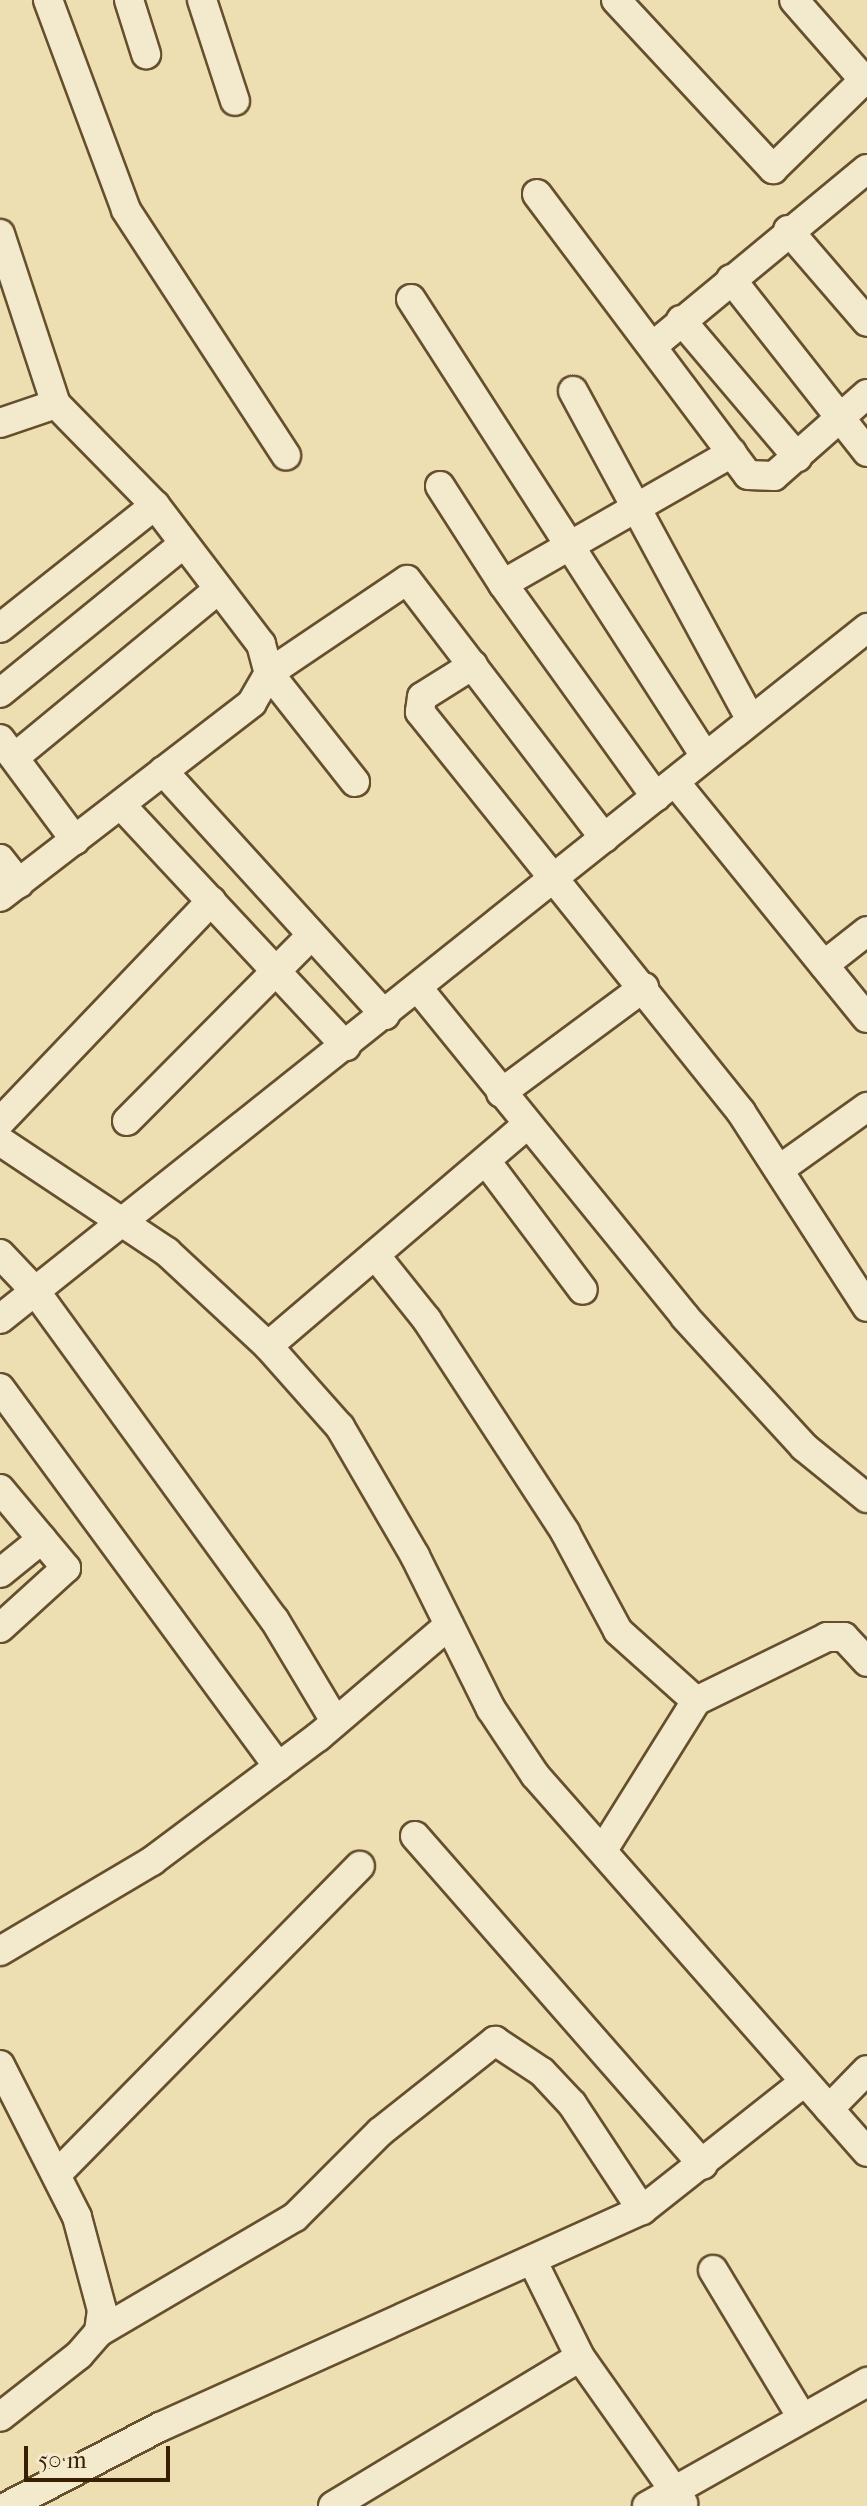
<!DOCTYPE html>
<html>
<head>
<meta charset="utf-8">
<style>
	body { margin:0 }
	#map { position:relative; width:867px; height:2506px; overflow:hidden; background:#eddfb2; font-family:"IM FELL French Canon",serif }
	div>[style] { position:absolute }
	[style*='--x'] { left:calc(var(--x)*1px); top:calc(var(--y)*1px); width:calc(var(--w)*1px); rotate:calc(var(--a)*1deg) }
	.roads { filter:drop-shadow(2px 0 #664f2d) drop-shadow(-2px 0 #664f2d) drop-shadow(0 2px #664f2d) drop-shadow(0 -2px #664f2d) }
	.minor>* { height:28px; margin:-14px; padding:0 14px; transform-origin:14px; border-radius:14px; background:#f3eacd }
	span { translate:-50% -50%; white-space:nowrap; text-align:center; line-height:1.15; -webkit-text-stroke:7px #f3eacd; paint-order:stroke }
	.scale { position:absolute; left:24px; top:2446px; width:146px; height:36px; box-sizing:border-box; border:4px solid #391f01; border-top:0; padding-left:10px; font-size:24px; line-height:28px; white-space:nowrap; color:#391f01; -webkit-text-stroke:6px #f3eacd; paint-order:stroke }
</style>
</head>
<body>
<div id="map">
	<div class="roads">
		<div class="minor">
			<i style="--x:48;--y:0;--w:224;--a:69.6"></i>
			<i style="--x:126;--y:210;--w:293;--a:56.9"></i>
			<i style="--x:129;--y:0;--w:57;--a:72.5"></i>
			<i style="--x:202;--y:0;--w:106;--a:71.9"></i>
			<i style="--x:616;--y:0;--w:231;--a:47.1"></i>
			<i style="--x:773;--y:169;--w:127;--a:-44.4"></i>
			<i style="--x:864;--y:80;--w:106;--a:-131.2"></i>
			<i style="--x:537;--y:194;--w:351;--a:53.1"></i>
			<i style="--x:748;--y:475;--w:26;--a:2"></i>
			<i style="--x:774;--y:476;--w:124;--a:-41.4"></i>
			<i style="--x:788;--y:230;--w:121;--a:49.3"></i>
			<i style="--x:0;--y:234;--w:179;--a:71.8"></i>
			<i style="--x:56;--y:404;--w:141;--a:45.6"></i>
			<i style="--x:155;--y:505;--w:175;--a:52.7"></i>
			<i style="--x:261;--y:644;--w:30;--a:75"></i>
			<i style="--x:269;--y:673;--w:34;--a:120"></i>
			<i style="--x:252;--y:703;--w:318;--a:142.4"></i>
			<i style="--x:731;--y:279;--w:220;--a:51.8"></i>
			<i style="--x:411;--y:299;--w:543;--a:57.25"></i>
			<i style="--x:681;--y:320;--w:180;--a:49.7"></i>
			<i style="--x:654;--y:345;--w:276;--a:-39.6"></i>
			<i style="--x:573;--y:391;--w:373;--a:61.6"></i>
			<i style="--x:0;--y:423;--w:59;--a:-18.7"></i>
			<i style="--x:440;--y:486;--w:117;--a:57.3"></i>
			<i style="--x:0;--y:628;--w:198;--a:-38.4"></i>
			<i style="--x:473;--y:665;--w:60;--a:147.9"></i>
			<i style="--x:422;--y:697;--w:15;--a:98"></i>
			<i style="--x:420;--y:712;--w:513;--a:51.25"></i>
			<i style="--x:741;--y:1112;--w:232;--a:57.1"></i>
			<i style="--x:0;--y:693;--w:235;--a:-39.1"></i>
			<i style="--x:0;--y:739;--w:126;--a:53.4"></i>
			<i style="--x:15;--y:757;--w:264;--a:-39.5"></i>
			<i style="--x:163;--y:771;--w:330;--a:47.7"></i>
			<i style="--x:355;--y:782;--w:139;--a:-128.3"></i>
			<i style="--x:269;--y:673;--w:166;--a:-34"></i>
			<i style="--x:407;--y:580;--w:325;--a:52.6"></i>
			<i style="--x:675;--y:782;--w:304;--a:50.9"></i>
			<i style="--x:656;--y:797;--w:262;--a:-125.7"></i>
			<i style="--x:503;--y:584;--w:264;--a:-29.8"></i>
			<i style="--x:121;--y:805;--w:330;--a:47"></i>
			<i style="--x:0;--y:859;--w:31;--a:52"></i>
			<i style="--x:824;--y:965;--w:55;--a:-38.3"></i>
			<i style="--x:418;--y:988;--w:424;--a:50.9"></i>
			<i style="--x:685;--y:1317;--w:176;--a:47.5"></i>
			<i style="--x:804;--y:1447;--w:81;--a:39"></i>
			<i style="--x:501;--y:1093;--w:178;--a:-36.5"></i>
			<i style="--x:127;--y:1121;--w:262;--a:-45.2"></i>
			<i style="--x:0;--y:1122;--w:306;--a:-46.3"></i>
			<i style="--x:0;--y:1141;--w:201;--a:33.6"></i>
			<i style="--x:167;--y:1252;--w:138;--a:42.9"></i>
			<i style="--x:268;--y:1346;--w:108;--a:48.4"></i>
			<i style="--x:340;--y:1427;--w:149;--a:59.8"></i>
			<i style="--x:415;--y:1556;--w:171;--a:63.6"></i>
			<i style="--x:491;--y:1709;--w:79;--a:56.3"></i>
			<i style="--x:535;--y:1775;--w:502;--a:48.63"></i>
			<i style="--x:486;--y:1161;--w:161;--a:53.1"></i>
			<i style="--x:780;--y:1169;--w:107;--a:-35.5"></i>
			<i style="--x:0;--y:1254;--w:52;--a:46.5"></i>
			<i style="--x:36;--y:1292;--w:404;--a:54"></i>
			<i style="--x:274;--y:1619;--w:119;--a:59.1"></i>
			<i style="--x:375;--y:1255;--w:83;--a:51.3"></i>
			<i style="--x:427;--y:1320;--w:253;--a:56.9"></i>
			<i style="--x:565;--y:1532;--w:112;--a:61.8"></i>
			<i style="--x:618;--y:1631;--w:105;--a:41.9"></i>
			<i style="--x:0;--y:1319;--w:1109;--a:-38.55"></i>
			<i style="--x:268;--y:1346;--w:339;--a:-40.5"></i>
			<i style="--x:0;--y:1388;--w:470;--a:53.7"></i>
			<i style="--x:0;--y:1489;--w:103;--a:50.1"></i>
			<i style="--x:66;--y:1568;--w:89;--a:137.7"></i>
			<i style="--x:0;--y:1573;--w:54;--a:-39"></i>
			<i style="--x:415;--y:1836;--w:437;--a:48.8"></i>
			<i style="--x:603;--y:1850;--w:176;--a:-58"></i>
			<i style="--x:696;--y:1701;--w:146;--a:-26"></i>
			<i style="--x:827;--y:1637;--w:17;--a:0"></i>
			<i style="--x:844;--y:1637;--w:34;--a:47"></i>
			<i style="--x:0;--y:1951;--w:177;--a:-30.6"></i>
			<i style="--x:152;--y:1861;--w:207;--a:-36.8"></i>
			<i style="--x:318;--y:1737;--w:172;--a:-40.5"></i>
			<i style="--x:0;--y:2065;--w:170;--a:63.1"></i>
			<i style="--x:77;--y:2217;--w:96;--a:75"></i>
			<i style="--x:102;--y:2310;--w:22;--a:98"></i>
			<i style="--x:99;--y:2332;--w:30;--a:131"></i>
			<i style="--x:79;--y:2355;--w:100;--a:141.9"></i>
			<i style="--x:829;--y:2109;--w:54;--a:-45.7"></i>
			<i style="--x:57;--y:2174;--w:432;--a:-45.5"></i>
			<i style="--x:713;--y:2270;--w:170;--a:58.9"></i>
			<i style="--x:99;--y:2332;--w:227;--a:-30.4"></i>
			<i style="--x:295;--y:2217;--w:120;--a:-45"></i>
			<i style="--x:380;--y:2132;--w:147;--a:-38.4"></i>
			<i style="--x:495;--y:2041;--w:56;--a:33.4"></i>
			<i style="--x:542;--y:2072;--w:44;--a:46.8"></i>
			<i style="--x:572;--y:2104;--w:127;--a:56.6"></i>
			<i style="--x:580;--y:2357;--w:179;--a:54.8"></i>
			<i style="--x:8;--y:2506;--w:171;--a:-27.5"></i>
			<i style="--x:160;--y:2427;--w:529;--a:-24.24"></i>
			<i style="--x:642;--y:2210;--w:205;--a:-38.3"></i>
			<i style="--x:333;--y:2506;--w:288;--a:-31.1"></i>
			<i style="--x:580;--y:2357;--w:104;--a:-116.3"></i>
			<i style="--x:647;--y:2506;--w:253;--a:-29.4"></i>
		</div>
	</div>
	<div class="scale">50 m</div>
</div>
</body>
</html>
